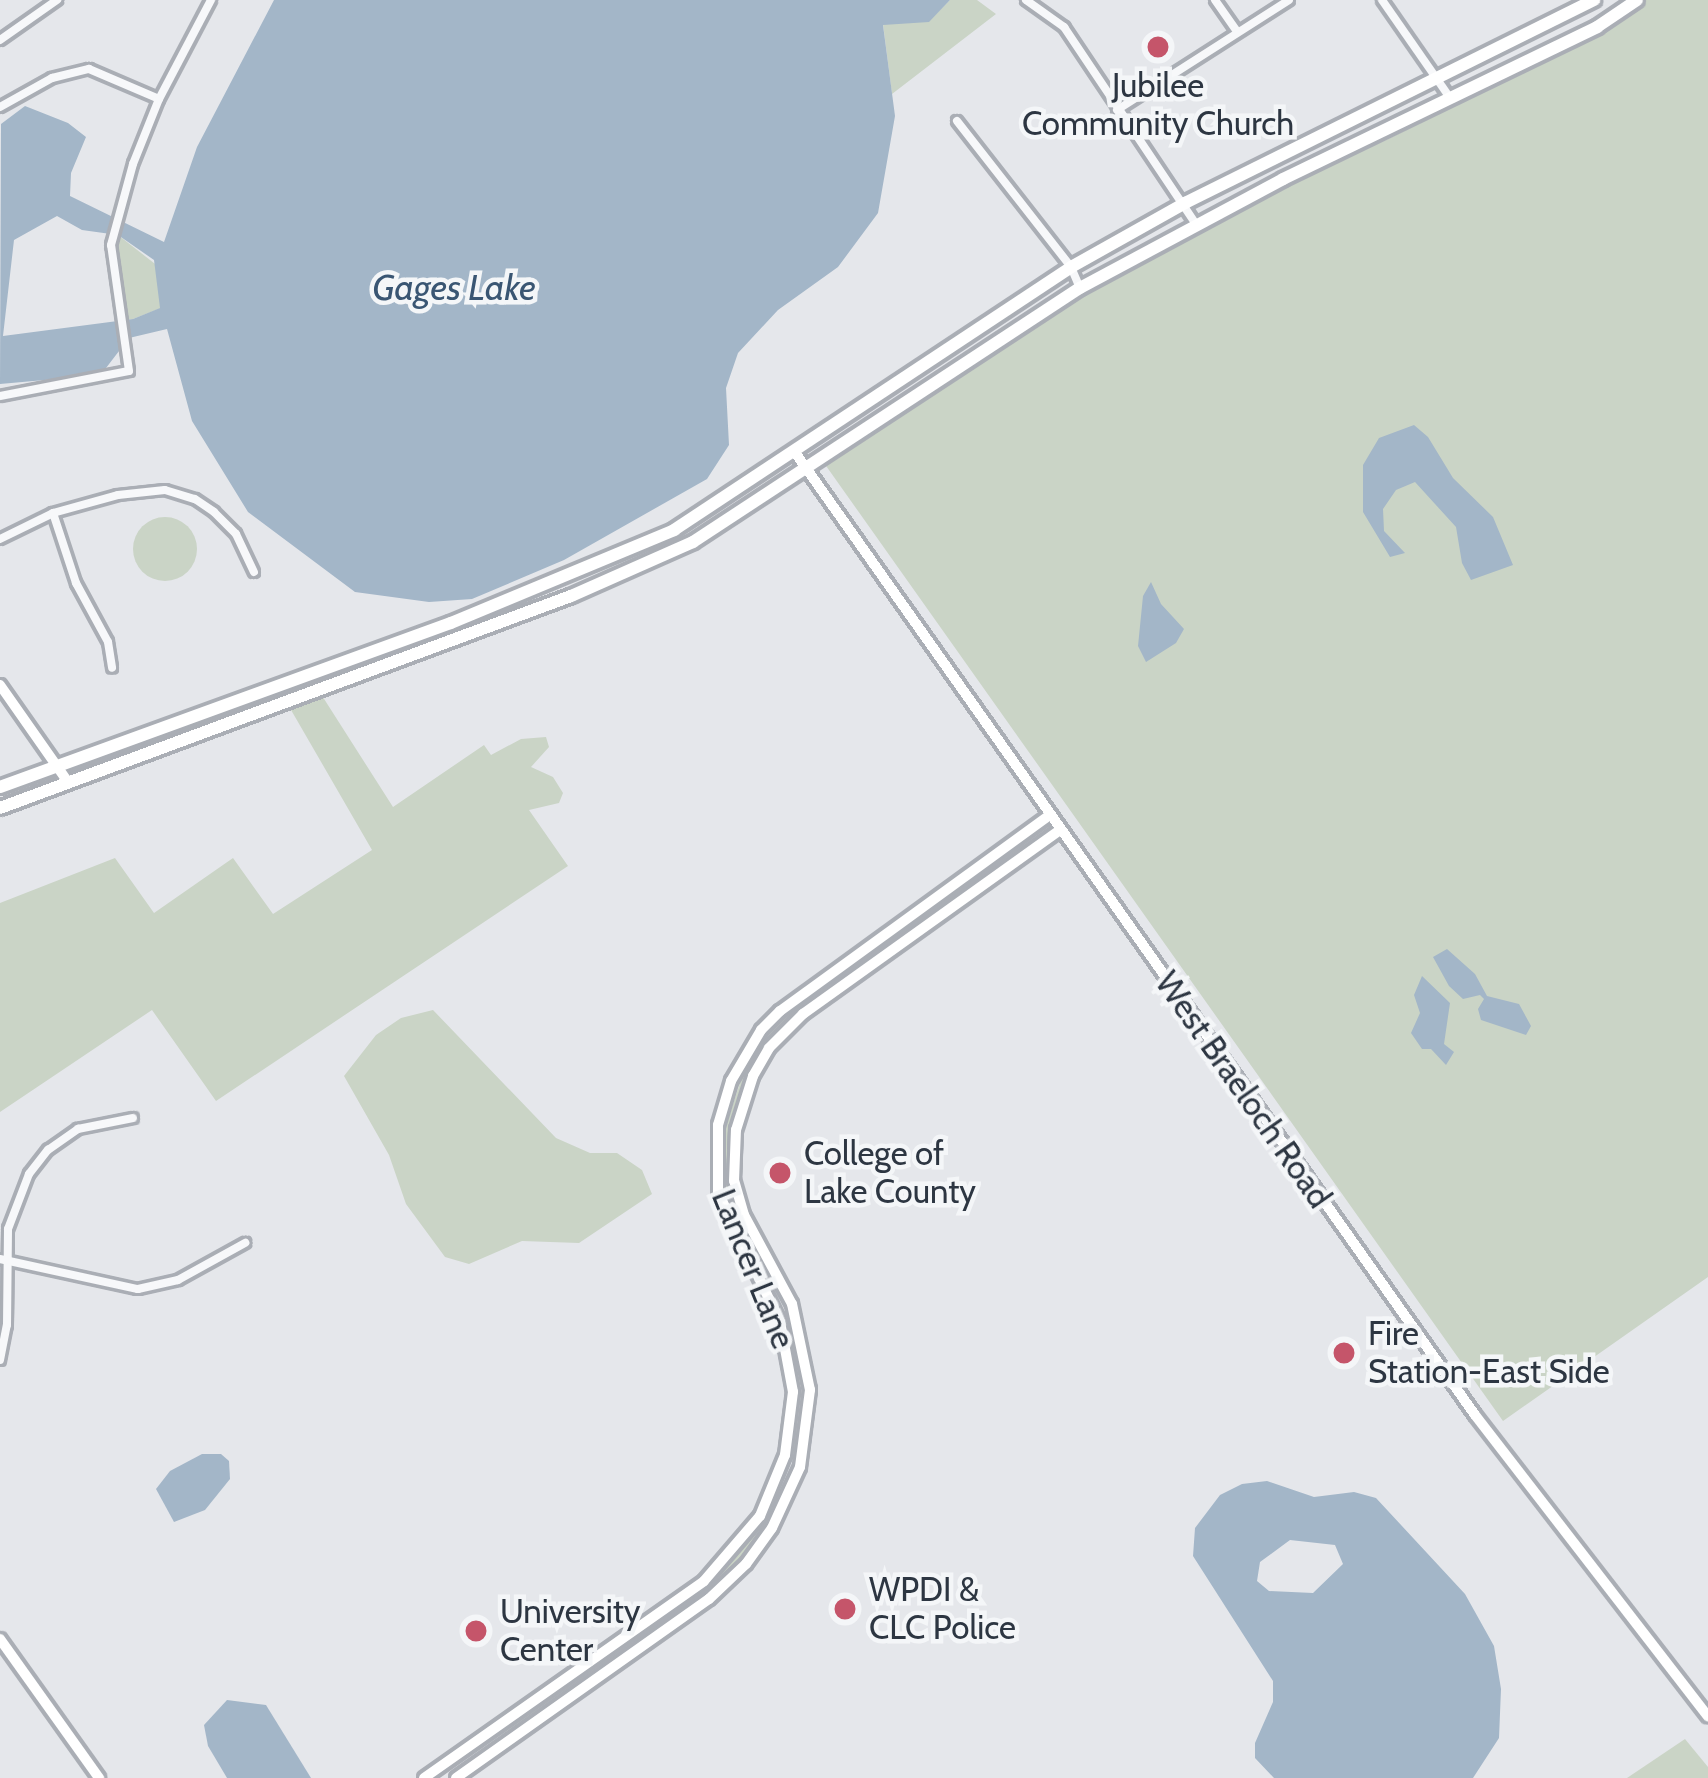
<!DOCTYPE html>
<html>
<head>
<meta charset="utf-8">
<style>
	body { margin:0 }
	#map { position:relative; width:1708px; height:1778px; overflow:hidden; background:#e5e7eb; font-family:Cabin,sans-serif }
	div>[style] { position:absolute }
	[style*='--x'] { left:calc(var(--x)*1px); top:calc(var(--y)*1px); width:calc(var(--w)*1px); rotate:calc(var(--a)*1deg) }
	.green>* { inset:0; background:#cad4c6; transform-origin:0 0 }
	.round { border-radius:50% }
	.water>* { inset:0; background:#a3b6c8 }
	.roads { filter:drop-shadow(3px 0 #aaaeb5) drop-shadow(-3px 0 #aaaeb5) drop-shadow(0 3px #aaaeb5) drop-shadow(0 -3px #aaaeb5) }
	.street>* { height:8px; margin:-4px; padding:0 4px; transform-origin:4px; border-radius:4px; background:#f7f8fa }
	.secondary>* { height:10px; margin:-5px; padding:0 5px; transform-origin:5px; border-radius:5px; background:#fff }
	.primary>* { height:12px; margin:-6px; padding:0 6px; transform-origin:6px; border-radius:6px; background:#fff }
	.dots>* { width:33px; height:33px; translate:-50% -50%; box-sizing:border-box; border:6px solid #f4f6f8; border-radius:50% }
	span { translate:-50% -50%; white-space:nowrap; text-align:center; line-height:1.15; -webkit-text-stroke:9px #f4f6f8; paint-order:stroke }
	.poi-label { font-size:33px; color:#2d3642 }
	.left { translate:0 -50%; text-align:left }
	.street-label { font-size:33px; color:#2d3642 }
	.water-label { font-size:36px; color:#3a5673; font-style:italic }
</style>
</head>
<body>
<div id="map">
	<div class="green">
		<i style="clip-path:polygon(950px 0,977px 0,996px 14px,892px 94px,883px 24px,929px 21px)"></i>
		<i style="clip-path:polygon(1639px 0,1708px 0,1708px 1277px,1503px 1421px,824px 463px,1088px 284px,1209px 217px,1386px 140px,1562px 52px)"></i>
		<i style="clip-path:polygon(118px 235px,159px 267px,161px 308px,133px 319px,125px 320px,115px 259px)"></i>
		<i class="round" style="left:133px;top:517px;width:64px;height:64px"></i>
		<i style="clip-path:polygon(319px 691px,393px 807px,484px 745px,491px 755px,521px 739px,546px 737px,549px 747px,531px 767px,553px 777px,563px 793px,559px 803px,529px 810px,568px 866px,216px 1101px,152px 1010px,0 1112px,0 903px,115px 858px,154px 913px,233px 858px,273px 914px,372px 850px,287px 703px)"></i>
		<i style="clip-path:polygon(1022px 843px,1025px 848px,946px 905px,942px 899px)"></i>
		<i style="left:911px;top:922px;width:6px;height:101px;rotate:59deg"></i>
		<i style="clip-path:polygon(792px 1008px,795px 1013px,767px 1042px,748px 1073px,731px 1129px,728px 1177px,750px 1238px,745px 1242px,722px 1188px,723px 1134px,748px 1059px)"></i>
		<i style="clip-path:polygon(433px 1010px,556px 1138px,590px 1153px,617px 1153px,642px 1170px,652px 1194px,579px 1243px,522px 1241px,469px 1264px,445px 1257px,406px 1204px,389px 1155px,344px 1076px,376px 1035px,401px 1018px)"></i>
		<i style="clip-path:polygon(773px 1503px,779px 1506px,752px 1548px,723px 1581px,687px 1608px,683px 1602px,731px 1562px)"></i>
		<i style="left:647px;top:1628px;width:7px;height:252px;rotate:56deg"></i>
		<i style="clip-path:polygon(1685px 1739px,1708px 1767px,1708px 1778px,1627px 1778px)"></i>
	</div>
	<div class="water">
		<i style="clip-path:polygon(evenodd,274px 0,950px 0,929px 22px,883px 25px,895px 116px,878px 213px,838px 267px,778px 310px,738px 353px,726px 388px,729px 445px,707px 479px,564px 560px,472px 599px,429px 602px,355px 592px,248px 512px,192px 421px,167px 329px,129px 338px,106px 368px,89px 376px,0 384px,1px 124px,25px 106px,68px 123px,86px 137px,71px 173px,70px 196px,164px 242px,197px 147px,274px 0,57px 216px,82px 230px,118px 235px,154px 260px,160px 308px,133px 319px,3px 336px,14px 240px,57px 216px)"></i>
		<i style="clip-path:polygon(1414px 425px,1428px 437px,1453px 478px,1493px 517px,1513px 565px,1471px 580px,1462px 563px,1456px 527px,1415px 482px,1396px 490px,1383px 509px,1384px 531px,1405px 553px,1390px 557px,1363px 512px,1363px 465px,1379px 438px)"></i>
		<i style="clip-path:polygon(1151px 582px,1161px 604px,1184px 629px,1176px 643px,1146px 662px,1138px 646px,1143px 596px)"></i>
		<i style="clip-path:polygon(1447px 949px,1475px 974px,1487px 996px,1519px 1004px,1531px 1026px,1526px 1035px,1481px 1020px,1478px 1009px,1484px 999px,1480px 995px,1463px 999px,1449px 986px,1433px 957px)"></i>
		<i style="clip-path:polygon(1422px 976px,1450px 1003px,1444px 1044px,1454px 1052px,1446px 1065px,1431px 1049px,1422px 1049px,1411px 1033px,1420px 1013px,1414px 995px)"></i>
		<i style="clip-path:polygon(202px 1454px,221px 1454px,229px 1461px,230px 1479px,205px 1510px,174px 1522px,156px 1489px,170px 1471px)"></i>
		<i style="clip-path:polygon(evenodd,1267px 1481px,1314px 1497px,1354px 1492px,1376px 1498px,1465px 1594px,1494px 1646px,1501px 1689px,1499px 1738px,1473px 1778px,1274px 1778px,1255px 1758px,1255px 1743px,1273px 1702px,1273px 1681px,1193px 1556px,1195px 1528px,1220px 1495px,1242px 1484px,1267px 1481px,1290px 1540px,1335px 1545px,1343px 1564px,1313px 1593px,1269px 1591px,1257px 1581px,1260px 1562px,1290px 1540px)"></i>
		<i style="clip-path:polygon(227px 1700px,266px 1705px,311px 1778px,227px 1778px,208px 1746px,204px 1725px)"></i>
	</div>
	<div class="roads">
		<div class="street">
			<i style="--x:1026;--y:0;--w:47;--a:35.4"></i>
			<i style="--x:1064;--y:27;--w:237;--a:56.2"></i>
			<i style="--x:1215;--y:0;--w:38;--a:55"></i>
			<i style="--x:1382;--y:0;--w:119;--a:55.2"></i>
			<i style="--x:0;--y:40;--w:70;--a:-35.1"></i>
			<i style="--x:0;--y:107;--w:60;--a:-29.1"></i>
			<i style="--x:52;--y:78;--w:38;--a:-14"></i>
			<i style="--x:89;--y:69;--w:76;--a:23.2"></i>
			<i style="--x:1117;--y:110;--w:204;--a:-32.6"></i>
			<i style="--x:957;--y:121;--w:185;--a:52"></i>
			<i style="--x:1071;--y:267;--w:23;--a:67"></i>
			<i style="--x:0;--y:396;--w:131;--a:-11"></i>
			<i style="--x:129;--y:371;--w:127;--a:-98.1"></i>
			<i style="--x:111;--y:245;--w:84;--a:-74.8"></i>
			<i style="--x:133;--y:164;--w:70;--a:-68.2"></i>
			<i style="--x:159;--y:99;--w:112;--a:-62.3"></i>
			<i style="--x:53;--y:513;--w:74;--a:71.8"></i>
			<i style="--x:76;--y:583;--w:67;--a:61.5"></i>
			<i style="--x:108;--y:642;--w:26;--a:81"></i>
			<i style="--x:0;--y:539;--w:59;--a:-26.1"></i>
			<i style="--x:53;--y:513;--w:67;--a:-15.5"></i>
			<i style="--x:118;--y:495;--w:47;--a:-6.1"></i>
			<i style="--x:165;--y:490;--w:31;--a:17"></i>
			<i style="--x:195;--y:499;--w:23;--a:34"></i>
			<i style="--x:214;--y:512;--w:31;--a:45"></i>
			<i style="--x:236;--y:534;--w:42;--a:64.7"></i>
			<i style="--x:0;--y:1259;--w:141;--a:12.3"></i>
			<i style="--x:138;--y:1289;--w:41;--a:-12.7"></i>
			<i style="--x:178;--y:1280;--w:77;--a:-28.9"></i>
			<i style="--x:0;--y:1360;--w:36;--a:-79"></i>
			<i style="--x:7;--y:1325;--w:96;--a:-89.4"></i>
			<i style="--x:8;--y:1229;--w:59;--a:-69.1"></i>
			<i style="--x:29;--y:1174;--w:31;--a:-52"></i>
			<i style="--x:48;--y:1150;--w:37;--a:-35"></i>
			<i style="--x:78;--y:1129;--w:56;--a:-11.3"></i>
		</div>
		<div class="secondary">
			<i style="--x:794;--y:451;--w:1180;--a:54.76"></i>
			<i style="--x:1475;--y:1415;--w:381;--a:52.3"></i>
			<i style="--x:0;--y:685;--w:118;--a:55"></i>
			<i style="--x:0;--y:1639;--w:171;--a:54.5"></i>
			<i style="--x:424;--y:1778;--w:342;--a:-35.1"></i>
			<i style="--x:704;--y:1581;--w:86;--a:-49.3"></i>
			<i style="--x:760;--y:1516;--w:66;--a:-67.7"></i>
			<i style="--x:785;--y:1455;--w:64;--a:-82.8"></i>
			<i style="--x:793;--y:1392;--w:71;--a:-100.5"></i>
			<i style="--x:780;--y:1322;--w:144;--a:-115.5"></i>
			<i style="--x:718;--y:1192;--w:67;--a:-90"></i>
			<i style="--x:718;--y:1125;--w:46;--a:-73.5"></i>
			<i style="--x:731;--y:1081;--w:59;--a:-59.5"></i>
			<i style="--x:761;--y:1030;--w:27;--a:-45"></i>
			<i style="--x:780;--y:1011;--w:334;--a:-36"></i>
			<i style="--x:456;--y:1778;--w:310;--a:-35.3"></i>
			<i style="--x:709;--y:1599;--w:51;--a:-43.4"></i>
			<i style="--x:746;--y:1564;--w:44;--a:-54.2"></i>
			<i style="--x:772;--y:1528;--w:67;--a:-65.3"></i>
			<i style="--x:800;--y:1467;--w:78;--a:-82.6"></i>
			<i style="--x:810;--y:1390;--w:88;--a:-101.8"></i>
			<i style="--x:792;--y:1304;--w:101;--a:-118.3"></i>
			<i style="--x:744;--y:1215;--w:35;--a:-106"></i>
			<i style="--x:734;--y:1181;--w:51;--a:-87.8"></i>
			<i style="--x:736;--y:1130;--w:57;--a:-72.5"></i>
			<i style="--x:753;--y:1076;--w:32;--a:-60"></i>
			<i style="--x:769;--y:1048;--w:48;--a:-45"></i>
			<i style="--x:803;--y:1014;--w:316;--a:-35.6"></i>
		</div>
		<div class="primary">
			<i style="--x:0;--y:787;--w:480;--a:-20"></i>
			<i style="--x:451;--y:623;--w:242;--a:-22.6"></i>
			<i style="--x:674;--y:530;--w:476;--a:-33.5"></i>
			<i style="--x:1071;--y:267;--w:131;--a:-29.3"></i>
			<i style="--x:1185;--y:203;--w:457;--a:-26.4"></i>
			<i style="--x:0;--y:808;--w:609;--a:-20.37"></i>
			<i style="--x:571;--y:596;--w:133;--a:-23.9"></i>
			<i style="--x:693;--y:542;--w:463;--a:-33.3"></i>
			<i style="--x:1080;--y:288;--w:230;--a:-28.2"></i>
			<i style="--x:1283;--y:179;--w:349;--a:-25.8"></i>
			<i style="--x:1597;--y:27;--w:48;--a:-34"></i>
		</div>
	</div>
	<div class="dots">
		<i style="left:1158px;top:47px;background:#c5556a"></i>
		<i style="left:780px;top:1173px;background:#c5556a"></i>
		<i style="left:1344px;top:1353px;background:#c5556a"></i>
		<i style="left:845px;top:1609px;background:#c5556a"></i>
		<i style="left:476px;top:1631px;background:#c5556a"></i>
	</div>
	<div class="poi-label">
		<span style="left:1158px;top:105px">Jubilee<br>Community Church</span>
		<span class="left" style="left:804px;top:1173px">College of<br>Lake County</span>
		<span class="left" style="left:1368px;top:1353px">Fire<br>Station-East Side</span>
		<span class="left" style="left:869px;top:1609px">WPDI &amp;<br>CLC Police</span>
		<span class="left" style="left:500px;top:1631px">University<br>Center</span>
	</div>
	<div class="street-label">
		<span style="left:1243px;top:1090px;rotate:55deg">West Braeloch Road</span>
		<span style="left:753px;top:1269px;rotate:68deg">Lancer Lane</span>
	</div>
	<div class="water-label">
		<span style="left:454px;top:288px">Gages Lake</span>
	</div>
</div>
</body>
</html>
